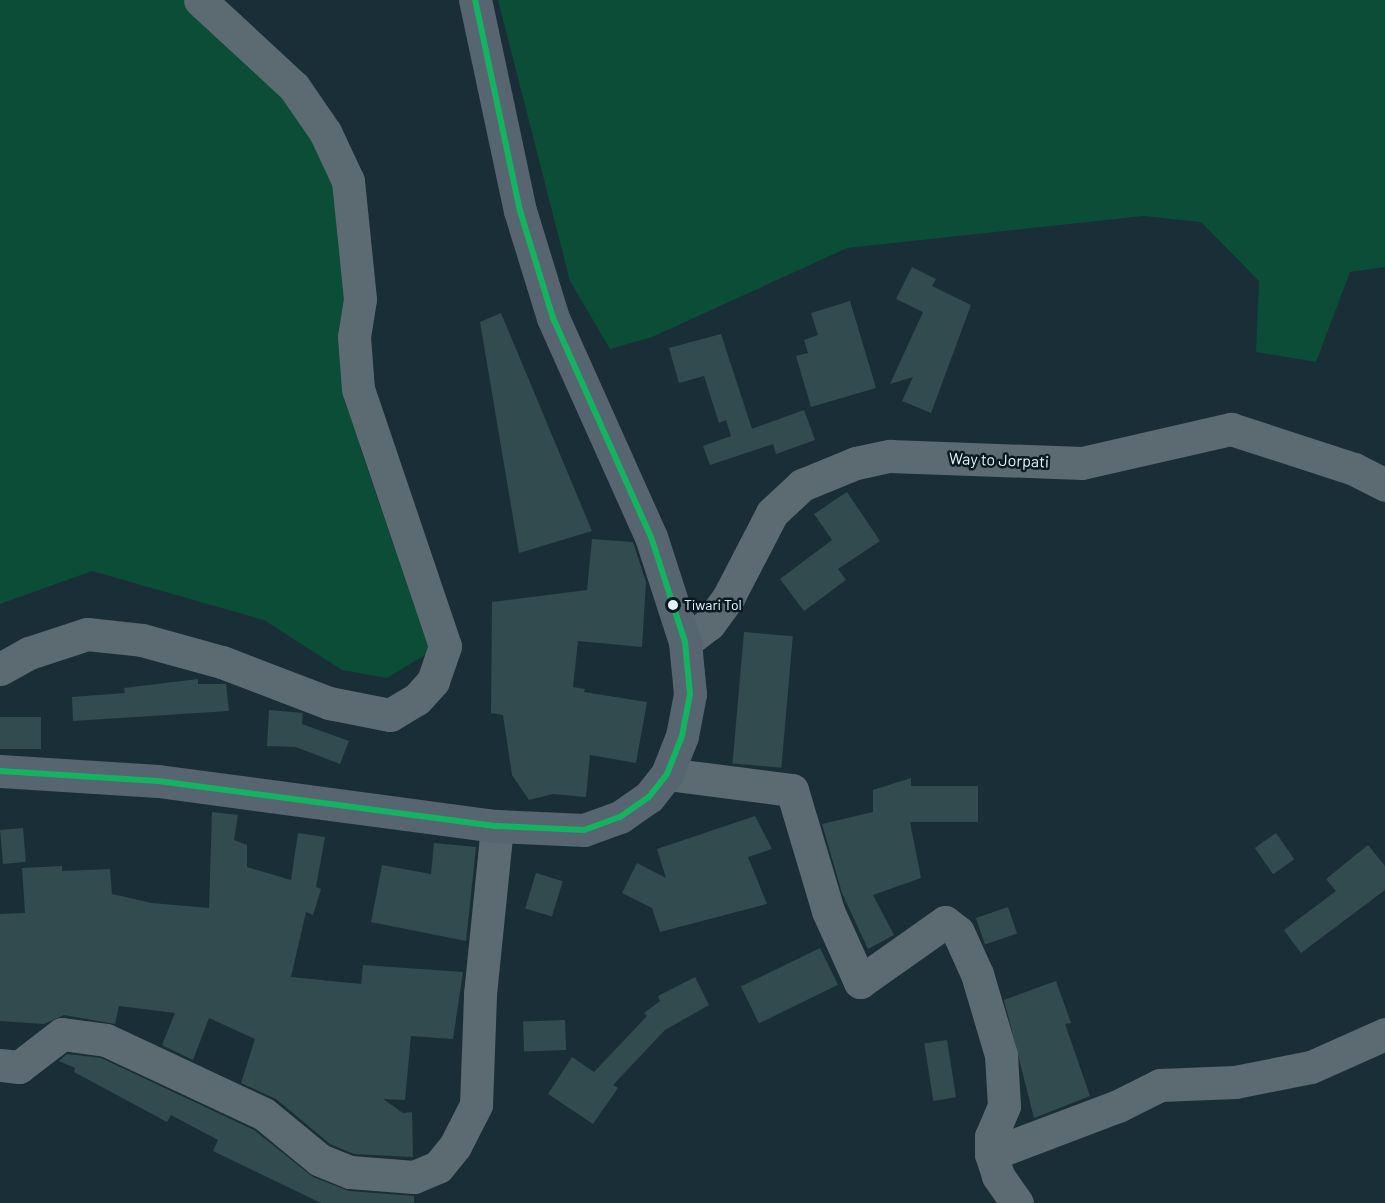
<!DOCTYPE html>
<html>
<head>
<meta charset="utf-8">
<style>
	body { margin:0 }
	#map { position:relative; width:1385px; height:1203px; overflow:hidden; background:#1a2e37; font-family:Barlow,sans-serif }
	div>[style] { position:absolute }
	[style*='--x'] { left:calc(var(--x)*1px); top:calc(var(--y)*1px); width:calc(var(--w)*1px); rotate:calc(var(--a)*1deg) }
	.green>* { inset:0; background:#0b4d36 }
	.building>* { inset:0; background:#324b4f; transform-origin:0 0 }
	.minor>* { height:33px; margin:-16.5px; padding:0 16.5px; transform-origin:16.5px; border-radius:16.5px; background:#5c6a71 }
	.major>* { height:33px; margin:-16.5px; padding:0 16.5px; transform-origin:16.5px; border-radius:16.5px; background:#56656f }
	.bus-1>* { height:6px; margin:-3px; padding:0 3px; transform-origin:3px; border-radius:3px; background:#13b361 }
	.dots>* { width:16px; height:16px; translate:-50% -50%; box-sizing:border-box; border:3px solid #0a1920; border-radius:50% }
	span { translate:-50% -50%; white-space:nowrap; text-align:center; line-height:1.15; -webkit-text-stroke:5px #0a1920; paint-order:stroke }
	.bus-label { font-size:14px; color:#e6f6fe }
	.left { translate:0 -50%; text-align:left }
	.street-label { font-size:16px; color:#e6f6fe }
</style>
</head>
<body>
<div id="map">
	<div class="green">
		<i style="clip-path:polygon(0 0,204px 0,350px 159px,360px 447px,430px 652px,387px 678px,342px 670px,264px 620px,92px 571px,0 604px)"></i>
		<i style="clip-path:polygon(498px 0,1385px 0,1385px 267px,1350px 272px,1316px 362px,1256px 352px,1259px 281px,1201px 222px,1143px 216px,847px 248px,652px 337px,610px 349px,570px 281px)"></i>
	</div>
	<div class="building">
		<i style="clip-path:polygon(912px 267px,936px 279px,932px 286px,971px 305px,931px 413px,902px 401px,913px 377px,890px 384px,923px 312px,896px 299px)"></i>
		<i style="clip-path:polygon(850px 301px,876px 388px,811px 407px,796px 356px,808px 353px,804px 340px,818px 335px,811px 313px)"></i>
		<i style="clip-path:polygon(501px 313px,592px 531px,519px 553px,480px 322px)"></i>
		<i style="clip-path:polygon(721px 334px,752px 429px,804px 410px,815px 440px,776px 454px,773px 444px,710px 465px,703px 446px,731px 436px,726px 420px,719px 423px,704px 376px,679px 383px,669px 348px)"></i>
		<i style="clip-path:polygon(847px 492px,880px 541px,838px 569px,846px 580px,804px 611px,780px 579px,832px 540px,814px 514px)"></i>
		<i style="clip-path:polygon(592px 539px,633px 542px,646px 582px,642px 647px,578px 641px,573px 687px,585px 689px,584px 692px,647px 702px,636px 763px,590px 755px,586px 797px,553px 794px,529px 800px,512px 775px,503px 715px,491px 713px,492px 602px,587px 590px)"></i>
		<i style="left:744px;top:632px;width:49px;height:132px;rotate:5deg"></i>
		<i style="clip-path:polygon(198px 679px,198px 684px,226px 684px,229px 711px,73px 721px,72px 697px,125px 693px,124px 688px)"></i>
		<i style="clip-path:polygon(269px 710px,303px 713px,302px 724px,349px 741px,340px 764px,296px 747px,267px 746px)"></i>
		<i style="left:0;top:717px;width:41px;height:32px"></i>
		<i style="clip-path:polygon(911px 778px,911px 786px,978px 786px,978px 822px,910px 822px,921px 878px,873px 895px,894px 935px,868px 949px,842px 893px,822px 824px,873px 812px,873px 790px)"></i>
		<i style="clip-path:polygon(212px 812px,238px 815px,234px 840px,247px 845px,247px 867px,291px 880px,298px 833px,325px 837px,316px 887px,321px 889px,313px 915px,306px 912px,291px 977px,361px 984px,363px 965px,463px 972px,453px 1039px,411px 1036px,405px 1100px,383px 1099px,403px 1113px,412px 1112px,413px 1157px,354px 1154px,330px 1144px,276px 1099px,241px 1083px,255px 1039px,209px 1018px,193px 1060px,162px 1045px,175px 1013px,119px 1006px,115px 1024px,64px 1015px,44px 1024px,0 1021px,0 914px,25px 913px,22px 868px,62px 866px,62px 871px,110px 869px,112px 894px,152px 903px,209px 908px)"></i>
		<i style="clip-path:polygon(755px 816px,772px 849px,748px 857px,767px 904px,660px 932px,652px 908px,622px 893px,637px 863px,666px 878px,657px 849px)"></i>
		<i style="left:23px;top:828px;width:34px;height:23px;rotate:85deg"></i>
		<i style="left:1276px;top:833px;width:32px;height:26px;rotate:55deg"></i>
		<i style="clip-path:polygon(434px 843px,476px 847px,466px 941px,371px 922px,382px 865px,431px 874px)"></i>
		<i style="clip-path:polygon(1368px 845px,1385px 866px,1385px 890px,1301px 953px,1284px 930px,1336px 891px,1326px 879px)"></i>
		<i style="left:536px;top:873px;width:28px;height:37px;rotate:17deg"></i>
		<i style="left:1008px;top:907px;width:28px;height:34px;rotate:71deg"></i>
		<i style="left:820px;top:948px;width:41px;height:88px;rotate:64deg"></i>
		<i style="clip-path:polygon(695px 977px,709px 1005px,665px 1030px,613px 1085px,618px 1088px,593px 1124px,548px 1094px,572px 1057px,594px 1072px,647px 1016px,644px 1013px,660px 1001px,658px 996px)"></i>
		<i style="clip-path:polygon(1056px 981px,1071px 1023px,1065px 1024px,1090px 1096px,1034px 1118px,1004px 1000px)"></i>
		<i style="left:565px;top:1020px;width:30px;height:42px;rotate:88deg"></i>
		<i style="left:947px;top:1040px;width:58px;height:23px;rotate:81deg"></i>
		<i style="clip-path:polygon(67px 1054px,101px 1058px,254px 1130px,313px 1177px,349px 1191px,414px 1196px,414px 1203px,321px 1203px,213px 1151px,218px 1140px,171px 1115px,167px 1122px,74px 1072px,75px 1068px,59px 1061px)"></i>
	</div>
	<div class="minor">
		<i style="--x:685;--y:642;--w:30;--a:-37"></i>
		<i style="--x:709;--y:624;--w:34;--a:-54"></i>
		<i style="--x:729;--y:596;--w:93;--a:-62.6"></i>
		<i style="--x:772;--y:513;--w:41;--a:-43"></i>
		<i style="--x:802;--y:485;--w:58;--a:-22.2"></i>
		<i style="--x:856;--y:463;--w:35;--a:-12"></i>
		<i style="--x:890;--y:456;--w:192;--a:2.1"></i>
		<i style="--x:1082;--y:463;--w:153;--a:-12.9"></i>
		<i style="--x:1231;--y:429;--w:129;--a:18"></i>
		<i style="--x:1354;--y:469;--w:35;--a:27"></i>
		<i style="--x:0;--y:669;--w:33;--a:-29"></i>
		<i style="--x:29;--y:653;--w:61;--a:-18.1"></i>
		<i style="--x:87;--y:634;--w:55;--a:6.2"></i>
		<i style="--x:142;--y:640;--w:83;--a:15.4"></i>
		<i style="--x:222;--y:662;--w:115;--a:21"></i>
		<i style="--x:329;--y:703;--w:62;--a:11.1"></i>
		<i style="--x:390;--y:715;--w:31;--a:-31"></i>
		<i style="--x:417;--y:699;--w:24;--a:-48"></i>
		<i style="--x:433;--y:681;--w:37;--a:-71"></i>
		<i style="--x:445;--y:646;--w:271;--a:-108.7"></i>
		<i style="--x:358;--y:389;--w:52;--a:-94.4"></i>
		<i style="--x:354;--y:337;--w:38;--a:-81"></i>
		<i style="--x:360;--y:299;--w:119;--a:-95.8"></i>
		<i style="--x:348;--y:181;--w:54;--a:-115.1"></i>
		<i style="--x:325;--y:132;--w:55;--a:-124.6"></i>
		<i style="--x:294;--y:87;--w:128;--a:-137.2"></i>
		<i style="--x:667;--y:774;--w:126;--a:7.3"></i>
		<i style="--x:792;--y:790;--w:126;--a:73.4"></i>
		<i style="--x:828;--y:911;--w:78;--a:65.7"></i>
		<i style="--x:860;--y:982;--w:104;--a:-35.2"></i>
		<i style="--x:945;--y:922;--w:16;--a:38"></i>
		<i style="--x:958;--y:932;--w:46;--a:65.7"></i>
		<i style="--x:977;--y:974;--w:84;--a:73.5"></i>
		<i style="--x:1001;--y:1055;--w:51;--a:86.6"></i>
		<i style="--x:1004;--y:1106;--w:33;--a:113"></i>
		<i style="--x:991;--y:1136;--w:18;--a:90"></i>
		<i style="--x:991;--y:1154;--w:23;--a:72"></i>
		<i style="--x:998;--y:1176;--w:33;--a:55"></i>
		<i style="--x:0;--y:1065;--w:19;--a:6"></i>
		<i style="--x:19;--y:1067;--w:54;--a:-37.5"></i>
		<i style="--x:62;--y:1034;--w:44;--a:7.8"></i>
		<i style="--x:106;--y:1040;--w:174;--a:25.1"></i>
		<i style="--x:264;--y:1114;--w:72;--a:39.4"></i>
		<i style="--x:320;--y:1160;--w:32;--a:22"></i>
		<i style="--x:350;--y:1172;--w:64;--a:4.5"></i>
		<i style="--x:414;--y:1177;--w:26;--a:-23"></i>
		<i style="--x:438;--y:1167;--w:27;--a:-51"></i>
		<i style="--x:455;--y:1146;--w:46;--a:-62.9"></i>
		<i style="--x:476;--y:1105;--w:111;--a:-87.9"></i>
		<i style="--x:480;--y:994;--w:169;--a:-84.2"></i>
		<i style="--x:991;--y:1154;--w:136;--a:-20.7"></i>
		<i style="--x:1118;--y:1106;--w:47;--a:-26.6"></i>
		<i style="--x:1160;--y:1085;--w:75;--a:-2.3"></i>
		<i style="--x:1235;--y:1082;--w:77;--a:-11.2"></i>
		<i style="--x:1311;--y:1067;--w:81;--a:-24"></i>
	</div>
	<div class="major">
		<i style="--x:0;--y:771;--w:158;--a:3.6"></i>
		<i style="--x:158;--y:781;--w:342;--a:7.6"></i>
		<i style="--x:497;--y:826;--w:87;--a:2.6"></i>
		<i style="--x:584;--y:830;--w:38;--a:-20"></i>
		<i style="--x:620;--y:817;--w:35;--a:-35"></i>
		<i style="--x:649;--y:797;--w:29;--a:-52"></i>
		<i style="--x:667;--y:774;--w:41;--a:-68.5"></i>
		<i style="--x:682;--y:736;--w:43;--a:-79.2"></i>
		<i style="--x:690;--y:694;--w:52;--a:-95.5"></i>
		<i style="--x:685;--y:642;--w:110;--a:-107.9"></i>
		<i style="--x:651;--y:537;--w:240;--a:-114.1"></i>
		<i style="--x:553;--y:318;--w:112;--a:-107.1"></i>
		<i style="--x:520;--y:211;--w:216;--a:-102"></i>
	</div>
	<div class="bus-1">
		<i style="--x:0;--y:771;--w:158;--a:3.6"></i>
		<i style="--x:158;--y:781;--w:342;--a:7.6"></i>
		<i style="--x:497;--y:826;--w:87;--a:2.6"></i>
		<i style="--x:584;--y:830;--w:38;--a:-20"></i>
		<i style="--x:620;--y:817;--w:35;--a:-35"></i>
		<i style="--x:649;--y:797;--w:29;--a:-52"></i>
		<i style="--x:667;--y:774;--w:41;--a:-68.5"></i>
		<i style="--x:682;--y:736;--w:43;--a:-79.2"></i>
		<i style="--x:690;--y:694;--w:52;--a:-95.5"></i>
		<i style="--x:685;--y:642;--w:110;--a:-107.9"></i>
		<i style="--x:651;--y:537;--w:240;--a:-114.1"></i>
		<i style="--x:553;--y:318;--w:112;--a:-107.1"></i>
		<i style="--x:520;--y:211;--w:216;--a:-102"></i>
	</div>
	<div class="dots">
		<i style="left:673px;top:605px;background:#e6f6fe"></i>
	</div>
	<div class="bus-label">
		<span class="left" style="left:684px;top:605px">Tiwari Tol</span>
	</div>
	<div class="street-label">
		<span style="left:999px;top:460px;rotate:2deg">Way to Jorpati</span>
	</div>
</div>
</body>
</html>
